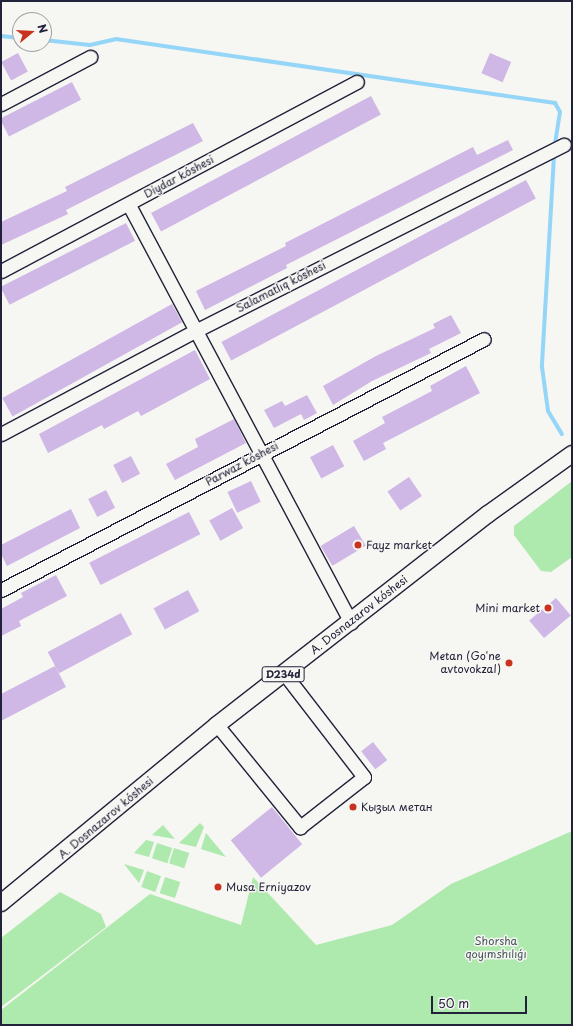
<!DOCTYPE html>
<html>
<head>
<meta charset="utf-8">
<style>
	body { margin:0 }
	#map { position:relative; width:573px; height:1026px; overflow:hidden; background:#f6f6f2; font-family:"Playpen Sans",sans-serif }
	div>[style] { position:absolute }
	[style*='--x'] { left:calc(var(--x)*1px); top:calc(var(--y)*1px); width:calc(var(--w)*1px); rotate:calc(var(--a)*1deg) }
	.green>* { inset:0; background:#aee9ae; transform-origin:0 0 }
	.stream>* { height:4px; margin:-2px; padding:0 2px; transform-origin:2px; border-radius:2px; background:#95d5f7 }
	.building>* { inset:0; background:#cfb7e6; transform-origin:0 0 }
	.roads { filter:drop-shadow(1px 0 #22223b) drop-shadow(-1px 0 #22223b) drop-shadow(0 1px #22223b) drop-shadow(0 -1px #22223b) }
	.minor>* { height:13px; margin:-6.5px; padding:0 6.5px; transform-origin:6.5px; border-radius:6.5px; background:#f6f6f2 }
	.major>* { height:16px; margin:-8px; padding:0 8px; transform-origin:8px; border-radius:8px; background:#f6f6f2 }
	.dots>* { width:11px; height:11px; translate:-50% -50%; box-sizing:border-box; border:2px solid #f6f6f2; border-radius:50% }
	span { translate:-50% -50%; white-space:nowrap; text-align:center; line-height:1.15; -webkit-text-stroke:3px #f6f6f2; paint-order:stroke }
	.shield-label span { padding:1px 3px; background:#f6f6f2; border:1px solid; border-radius:3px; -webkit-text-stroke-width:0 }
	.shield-label { font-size:10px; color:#22223b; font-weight:700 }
	.street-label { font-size:11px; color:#22223b }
	.poi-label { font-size:11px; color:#22223b }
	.left { translate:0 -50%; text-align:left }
	.right { translate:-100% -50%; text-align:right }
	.park-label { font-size:11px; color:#455458 }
	.frame { position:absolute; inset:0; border:2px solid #22223b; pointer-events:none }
	.north { position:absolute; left:12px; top:12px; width:40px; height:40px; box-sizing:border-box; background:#f6f6f2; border:1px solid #a1a1a9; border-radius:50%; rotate:72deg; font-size:11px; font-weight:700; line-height:16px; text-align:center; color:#22223b }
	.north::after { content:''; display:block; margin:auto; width:14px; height:18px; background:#c8321e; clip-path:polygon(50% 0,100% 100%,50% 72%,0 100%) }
	.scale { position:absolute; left:431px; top:996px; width:96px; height:18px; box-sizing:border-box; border:2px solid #22223b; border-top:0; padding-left:5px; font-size:12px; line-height:14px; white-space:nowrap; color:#22223b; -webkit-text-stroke:3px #f6f6f2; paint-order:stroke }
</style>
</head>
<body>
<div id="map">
	<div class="green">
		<i style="clip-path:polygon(572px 481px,572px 557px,551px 572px,541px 571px,514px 535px,514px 526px)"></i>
		<i style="clip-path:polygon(200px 823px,204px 827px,196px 847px,179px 843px)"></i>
		<i style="clip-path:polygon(163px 825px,175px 839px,152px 835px)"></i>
		<i style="clip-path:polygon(572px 831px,572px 1025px,1px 1025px,1px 1010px,150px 894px,241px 925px,253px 877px,316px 945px,392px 925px,451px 884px)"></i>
		<i style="clip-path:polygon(206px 833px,226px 857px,201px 849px)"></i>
		<i style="clip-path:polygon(146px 840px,154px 842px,149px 857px,134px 853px)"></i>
		<i style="left:157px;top:843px;width:16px;height:16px;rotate:18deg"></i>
		<i style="left:174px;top:848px;width:16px;height:16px;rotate:18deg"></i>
		<i style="clip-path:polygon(124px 864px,144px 870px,139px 883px)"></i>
		<i style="left:147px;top:871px;width:15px;height:17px;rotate:20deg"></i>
		<i style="left:165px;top:877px;width:16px;height:17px;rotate:18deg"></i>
		<i style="clip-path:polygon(60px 892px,101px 914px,106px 927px,1px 1007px,1px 938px)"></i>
	</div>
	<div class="stream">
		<i style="--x:1;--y:36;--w:19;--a:6"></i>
		<i style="--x:44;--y:40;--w:46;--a:6.2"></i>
		<i style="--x:90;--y:45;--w:27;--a:-13"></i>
		<i style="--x:116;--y:39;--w:444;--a:8.3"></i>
		<i style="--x:555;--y:103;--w:10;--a:61"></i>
		<i style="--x:560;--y:112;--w:30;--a:99"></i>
		<i style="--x:554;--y:156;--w:211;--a:93.3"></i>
		<i style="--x:542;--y:367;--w:44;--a:82.2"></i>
		<i style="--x:548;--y:411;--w:27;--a:59"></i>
	</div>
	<div class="building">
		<i style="left:18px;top:53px;width:21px;height:19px;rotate:62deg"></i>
		<i style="left:490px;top:53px;width:23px;height:22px;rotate:23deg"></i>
		<i style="left:72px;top:82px;width:20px;height:81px;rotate:63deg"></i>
		<i style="left:371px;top:96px;width:21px;height:249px;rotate:62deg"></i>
		<i style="clip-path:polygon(193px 123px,203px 141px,66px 210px,68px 214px,1px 245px,1px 222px,67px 191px,65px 187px)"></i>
		<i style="clip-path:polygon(508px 140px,513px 150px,286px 265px,287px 268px,205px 310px,196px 291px,286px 246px,285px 243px,473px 147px,477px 155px)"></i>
		<i style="left:526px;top:180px;width:21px;height:345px;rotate:62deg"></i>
		<i style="left:126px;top:223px;width:20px;height:141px;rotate:63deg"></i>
		<i style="left:172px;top:304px;width:21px;height:194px;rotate:61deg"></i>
		<i style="clip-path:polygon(451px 315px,461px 333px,429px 349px,431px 353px,372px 381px,333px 405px,323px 386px,376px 356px,435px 328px,433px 324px)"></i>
		<i style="clip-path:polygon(195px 350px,210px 379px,141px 416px,138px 411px,104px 429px,102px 425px,48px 453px,39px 434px)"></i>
		<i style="clip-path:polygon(466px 366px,480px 393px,383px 443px,386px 449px,364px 461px,353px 441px,385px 423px,382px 417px,432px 391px,430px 386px)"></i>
		<i style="clip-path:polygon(307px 395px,317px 413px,304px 420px,301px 414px,274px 428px,264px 410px,282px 401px,285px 406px)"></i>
		<i style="clip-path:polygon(234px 419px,246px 443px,175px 480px,166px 464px,198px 447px,195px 439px)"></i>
		<i style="left:333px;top:445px;width:24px;height:26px;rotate:62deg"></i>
		<i style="left:131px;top:456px;width:20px;height:20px;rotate:63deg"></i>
		<i style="left:409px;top:477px;width:23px;height:26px;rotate:56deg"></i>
		<i style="left:251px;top:481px;width:23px;height:26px;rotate:65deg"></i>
		<i style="left:106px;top:490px;width:20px;height:20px;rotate:63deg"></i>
		<i style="left:232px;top:508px;width:23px;height:26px;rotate:61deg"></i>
		<i style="clip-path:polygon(71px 509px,80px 528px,7px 566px,1px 554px,1px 545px)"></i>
		<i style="left:189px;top:512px;width:25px;height:112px;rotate:63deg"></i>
		<i style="left:354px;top:526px;width:23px;height:39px;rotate:59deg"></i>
		<i style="clip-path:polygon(56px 575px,67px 596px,19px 621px,21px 626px,1px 636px,1px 609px,23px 597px,21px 593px)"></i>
		<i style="left:188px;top:590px;width:24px;height:39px;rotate:62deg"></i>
		<i style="left:556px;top:598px;width:23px;height:35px;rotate:50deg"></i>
		<i style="left:121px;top:613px;width:24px;height:83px;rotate:62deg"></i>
		<i style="clip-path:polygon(55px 666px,66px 687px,1px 721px,1px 694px)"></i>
		<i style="left:373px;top:742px;width:23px;height:15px;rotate:52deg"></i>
		<i style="left:272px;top:807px;width:48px;height:53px;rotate:51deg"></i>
	</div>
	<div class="roads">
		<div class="minor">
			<i style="--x:1;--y:104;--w:101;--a:-27.8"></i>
			<i style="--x:129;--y:205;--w:473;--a:62"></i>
			<i style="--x:1;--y:271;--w:403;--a:-28"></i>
			<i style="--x:1;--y:434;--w:222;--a:-28"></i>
			<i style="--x:197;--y:330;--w:411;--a:-26.8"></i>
			<i style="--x:1;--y:590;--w:544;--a:-27.46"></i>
			<i style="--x:217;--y:725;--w:132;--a:50.9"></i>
			<i style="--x:300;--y:827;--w:81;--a:-38"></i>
			<i style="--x:364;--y:777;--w:131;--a:-127.6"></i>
		</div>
		<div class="major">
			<i style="--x:1;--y:903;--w:280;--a:-39.5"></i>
			<i style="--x:217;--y:725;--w:343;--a:-37.9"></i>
			<i style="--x:488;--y:514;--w:103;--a:-35.5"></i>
		</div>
	</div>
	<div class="dots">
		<i style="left:358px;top:545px;background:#c8321e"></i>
		<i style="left:548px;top:608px;background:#c8321e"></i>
		<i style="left:509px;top:663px;background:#c8321e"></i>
		<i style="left:353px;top:807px;background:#c8321e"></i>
		<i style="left:218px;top:887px;background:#c8321e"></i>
	</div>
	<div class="shield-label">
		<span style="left:283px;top:674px">D234d</span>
	</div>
	<div class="street-label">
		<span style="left:179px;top:177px;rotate:-28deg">Diydar kóshesi</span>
		<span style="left:281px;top:287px;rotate:-27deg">Salamatlıq kóshesi</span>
		<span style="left:242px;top:464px;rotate:-28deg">Parwaz kóshesi</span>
		<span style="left:359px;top:615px;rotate:-38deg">A. Dosnazarov kóshesi</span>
		<span style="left:106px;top:818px;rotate:-40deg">A. Dosnazarov kóshesi</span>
	</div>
	<div class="poi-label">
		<span class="left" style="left:366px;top:545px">Fayz market</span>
		<span class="right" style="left:540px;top:608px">Mini market</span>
		<span class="right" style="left:501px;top:663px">Metan (Go'ne<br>avtovokzal)</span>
		<span class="left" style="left:361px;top:807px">Кызыл метан</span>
		<span class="left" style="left:226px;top:887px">Musa Erniyazov</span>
	</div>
	<div class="park-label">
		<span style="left:496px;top:948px">Shorsha<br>qoyımshılıǵı</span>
	</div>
	<div class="frame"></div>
	<div class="north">N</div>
	<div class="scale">50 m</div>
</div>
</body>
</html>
